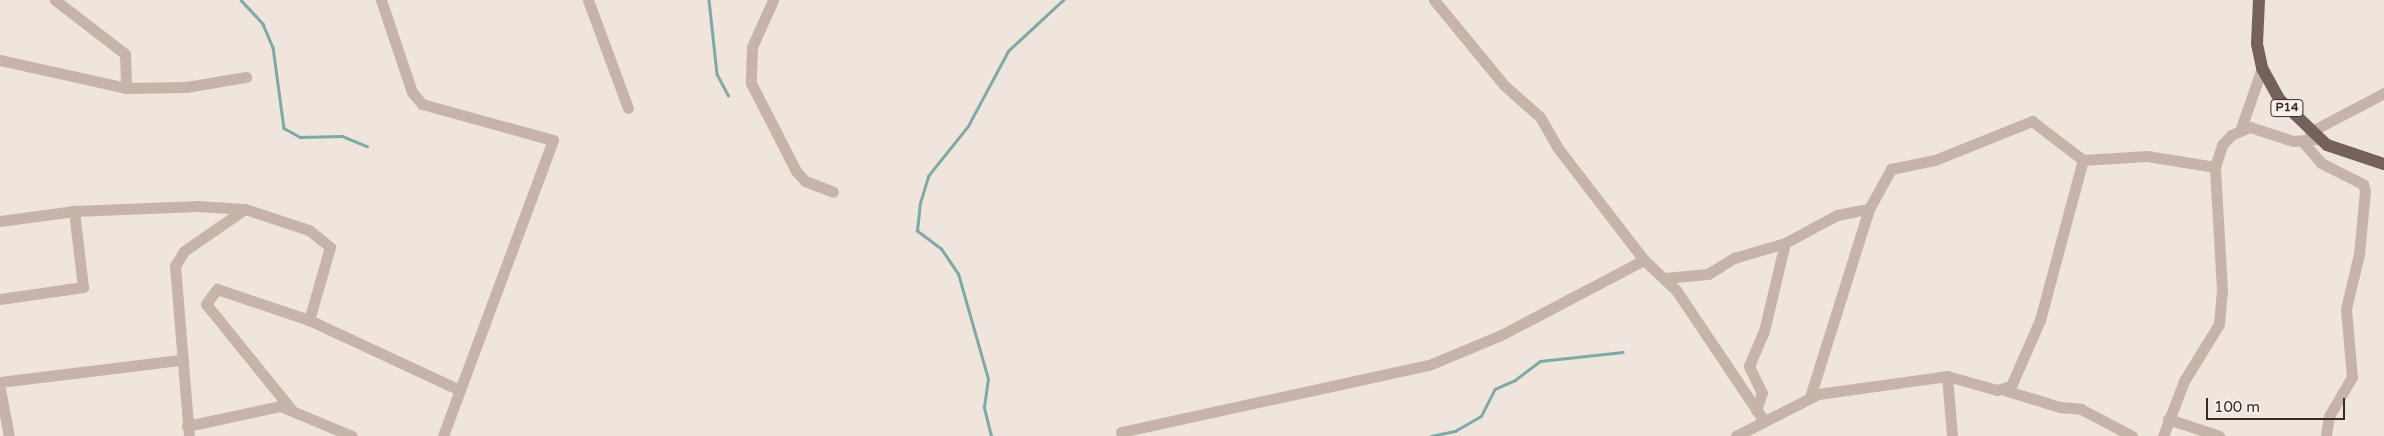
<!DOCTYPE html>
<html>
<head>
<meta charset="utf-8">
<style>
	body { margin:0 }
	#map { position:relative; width:2384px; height:436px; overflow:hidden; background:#efe5dd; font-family:"Varela Round",sans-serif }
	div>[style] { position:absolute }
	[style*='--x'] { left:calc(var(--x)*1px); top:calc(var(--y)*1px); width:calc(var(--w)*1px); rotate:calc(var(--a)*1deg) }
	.stream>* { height:2.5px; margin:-1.25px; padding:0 1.25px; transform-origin:1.25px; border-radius:1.25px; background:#7fa9a7 }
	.street>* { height:11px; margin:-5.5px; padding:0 5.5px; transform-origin:5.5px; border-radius:5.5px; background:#c6b4aa }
	.primary>* { height:12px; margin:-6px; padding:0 6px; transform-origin:6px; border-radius:6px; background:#75615c }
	span { translate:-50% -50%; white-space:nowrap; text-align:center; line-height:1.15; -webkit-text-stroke:4px #f7efe9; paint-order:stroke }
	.shield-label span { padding:1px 4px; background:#f7efe9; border:1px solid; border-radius:4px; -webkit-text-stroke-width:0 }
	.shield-label { font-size:12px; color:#352b29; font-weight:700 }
	.scale { position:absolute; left:2206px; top:398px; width:139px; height:22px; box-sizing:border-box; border:2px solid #352b29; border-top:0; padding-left:6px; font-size:15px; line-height:18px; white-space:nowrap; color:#352b29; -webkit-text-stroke:4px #f7efe9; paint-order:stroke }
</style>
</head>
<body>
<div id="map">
	<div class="stream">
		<i style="--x:241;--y:0;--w:33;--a:47"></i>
		<i style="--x:263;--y:24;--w:25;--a:67"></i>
		<i style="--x:273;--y:47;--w:82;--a:82.3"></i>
		<i style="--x:284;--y:128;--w:18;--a:29"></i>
		<i style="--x:300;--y:137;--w:42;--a:-1.4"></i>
		<i style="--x:342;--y:136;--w:27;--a:22"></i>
		<i style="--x:709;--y:0;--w:74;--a:83.8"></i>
		<i style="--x:717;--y:74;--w:24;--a:62"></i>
		<i style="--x:991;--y:436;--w:30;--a:-104"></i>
		<i style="--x:984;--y:407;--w:28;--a:-82"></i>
		<i style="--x:988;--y:379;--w:109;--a:-105.9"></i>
		<i style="--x:958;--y:274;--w:30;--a:-124"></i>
		<i style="--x:941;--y:249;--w:30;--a:-143"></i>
		<i style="--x:917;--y:231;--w:28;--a:-84"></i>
		<i style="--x:920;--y:203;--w:28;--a:-73"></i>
		<i style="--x:928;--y:176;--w:64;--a:-51.3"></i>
		<i style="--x:968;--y:126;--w:85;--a:-61.9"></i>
		<i style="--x:1008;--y:51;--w:75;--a:-42.8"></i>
		<i style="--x:1431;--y:436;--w:25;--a:-12"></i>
		<i style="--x:1455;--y:431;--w:30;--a:-30"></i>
		<i style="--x:1481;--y:416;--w:30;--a:-63"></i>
		<i style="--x:1495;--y:389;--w:22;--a:-24"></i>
		<i style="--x:1515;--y:380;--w:31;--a:-37"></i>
		<i style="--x:1540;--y:361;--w:83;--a:-6.2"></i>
	</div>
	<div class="street">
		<i style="--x:55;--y:0;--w:88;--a:37.6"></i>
		<i style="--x:125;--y:54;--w:34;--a:88"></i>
		<i style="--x:381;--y:0;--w:97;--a:71.4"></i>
		<i style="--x:412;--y:92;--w:16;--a:50"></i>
		<i style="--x:422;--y:104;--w:136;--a:15.4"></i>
		<i style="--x:553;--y:140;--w:316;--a:110.4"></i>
		<i style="--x:588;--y:0;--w:115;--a:69.7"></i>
		<i style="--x:773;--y:0;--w:51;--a:114.1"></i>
		<i style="--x:752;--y:47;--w:36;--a:92"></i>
		<i style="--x:751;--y:83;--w:99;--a:62.9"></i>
		<i style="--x:796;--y:171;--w:13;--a:48"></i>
		<i style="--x:805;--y:181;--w:30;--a:21"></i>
		<i style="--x:1434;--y:0;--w:112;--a:50.5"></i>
		<i style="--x:1505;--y:86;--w:47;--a:41.5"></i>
		<i style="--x:1540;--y:117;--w:34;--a:60"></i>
		<i style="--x:1557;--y:147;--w:143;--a:52.4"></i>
		<i style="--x:1644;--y:260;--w:44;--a:43.2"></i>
		<i style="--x:1676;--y:290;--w:158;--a:56.1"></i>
		<i style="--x:0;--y:60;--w:129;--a:12.5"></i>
		<i style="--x:126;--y:88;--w:60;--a:-1"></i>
		<i style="--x:186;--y:87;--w:61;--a:-9.5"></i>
		<i style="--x:2241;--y:128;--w:64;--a:-70.7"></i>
		<i style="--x:2310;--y:132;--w:84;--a:-27.8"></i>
		<i style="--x:2303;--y:142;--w:28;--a:49"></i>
		<i style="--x:2321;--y:163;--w:47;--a:26.6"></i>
		<i style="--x:2363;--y:184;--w:7;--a:74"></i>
		<i style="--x:2365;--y:191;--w:63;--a:95.4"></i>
		<i style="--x:2359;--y:254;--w:57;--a:103.3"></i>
		<i style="--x:2346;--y:309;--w:68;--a:85"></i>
		<i style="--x:2352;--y:377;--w:45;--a:120.5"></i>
		<i style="--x:2329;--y:416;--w:20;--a:99"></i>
		<i style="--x:0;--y:221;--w:75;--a:-7.7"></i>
		<i style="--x:74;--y:211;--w:124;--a:-2.3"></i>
		<i style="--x:198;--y:206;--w:47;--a:3.7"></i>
		<i style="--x:245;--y:209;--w:67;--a:18.2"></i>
		<i style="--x:309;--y:230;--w:27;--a:39"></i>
		<i style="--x:330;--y:247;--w:76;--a:106"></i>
		<i style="--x:1665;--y:278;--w:43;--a:-5.3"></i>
		<i style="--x:1708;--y:274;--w:31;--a:-32"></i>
		<i style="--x:1734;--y:258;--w:53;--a:-16.4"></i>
		<i style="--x:1785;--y:243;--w:59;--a:-28.3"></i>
		<i style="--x:1837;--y:215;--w:33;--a:-11"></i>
		<i style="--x:0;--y:299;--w:84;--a:-8.2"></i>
		<i style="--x:83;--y:287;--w:77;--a:-96.8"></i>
		<i style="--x:1947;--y:376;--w:60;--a:85.2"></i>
		<i style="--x:0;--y:382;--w:181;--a:-7"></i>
		<i style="--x:0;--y:389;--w:48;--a:79.2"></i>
		<i style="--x:2004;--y:390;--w:59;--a:16.9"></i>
		<i style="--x:2060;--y:407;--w:21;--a:5"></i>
		<i style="--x:2081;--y:409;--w:58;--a:27.9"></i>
		<i style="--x:1810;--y:397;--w:197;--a:-72.6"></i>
		<i style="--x:1869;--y:209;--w:46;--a:-61.2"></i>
		<i style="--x:1891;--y:169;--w:45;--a:-11.6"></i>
		<i style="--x:1935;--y:160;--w:105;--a:-21.9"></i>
		<i style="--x:2032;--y:121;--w:64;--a:37.4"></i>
		<i style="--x:291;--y:409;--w:135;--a:-129"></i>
		<i style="--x:206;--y:304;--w:19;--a:-54"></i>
		<i style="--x:217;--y:289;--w:97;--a:18.6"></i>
		<i style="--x:309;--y:320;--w:166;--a:24.9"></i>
		<i style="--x:1756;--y:410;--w:18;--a:-71"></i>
		<i style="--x:1762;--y:393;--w:30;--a:-116"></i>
		<i style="--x:1749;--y:366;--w:38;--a:-67"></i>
		<i style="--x:1764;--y:331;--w:90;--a:-76.6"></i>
		<i style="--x:2168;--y:419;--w:54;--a:18.4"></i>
		<i style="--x:187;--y:426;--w:95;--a:-12.1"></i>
		<i style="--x:280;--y:406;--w:78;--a:22.6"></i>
		<i style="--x:1121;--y:432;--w:315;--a:-12.3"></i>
		<i style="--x:1429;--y:365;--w:78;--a:-22.6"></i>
		<i style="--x:1501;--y:335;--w:161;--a:-27.7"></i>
		<i style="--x:189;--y:436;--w:171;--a:-94.7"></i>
		<i style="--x:175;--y:266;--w:17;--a:-59"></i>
		<i style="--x:184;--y:251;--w:74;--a:-34.5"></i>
		<i style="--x:1736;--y:436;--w:92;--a:-27.1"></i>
		<i style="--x:1818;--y:394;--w:130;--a:-7.9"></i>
		<i style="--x:1947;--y:376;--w:52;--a:15.6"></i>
		<i style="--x:1997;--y:390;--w:15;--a:-16"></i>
		<i style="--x:2011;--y:386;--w:72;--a:-66.3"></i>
		<i style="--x:2040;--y:320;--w:166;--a:-75"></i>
		<i style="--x:2083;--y:160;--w:64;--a:-3.6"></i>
		<i style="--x:2147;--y:156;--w:69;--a:9.2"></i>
		<i style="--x:2163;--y:436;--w:59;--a:-69.1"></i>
		<i style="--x:2184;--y:381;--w:67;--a:-58.4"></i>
		<i style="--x:2219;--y:324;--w:34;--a:-85"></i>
		<i style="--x:2222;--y:290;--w:123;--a:-93.3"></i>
		<i style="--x:2215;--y:167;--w:23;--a:-72"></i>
		<i style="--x:2222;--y:145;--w:13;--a:-48"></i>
		<i style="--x:2231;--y:135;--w:21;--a:-23"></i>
		<i style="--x:2250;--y:127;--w:45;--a:18"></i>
		<i style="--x:2293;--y:141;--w:24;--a:-5"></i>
	</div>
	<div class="primary">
		<i style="--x:2259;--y:0;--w:44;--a:92.6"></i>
		<i style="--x:2257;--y:44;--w:25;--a:78"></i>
		<i style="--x:2262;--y:68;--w:37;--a:61"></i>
		<i style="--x:2280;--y:100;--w:65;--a:43.8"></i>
		<i style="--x:2327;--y:145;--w:60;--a:18.4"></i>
	</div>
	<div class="shield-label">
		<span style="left:2287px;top:108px">P14</span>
	</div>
	<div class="scale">100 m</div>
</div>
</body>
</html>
